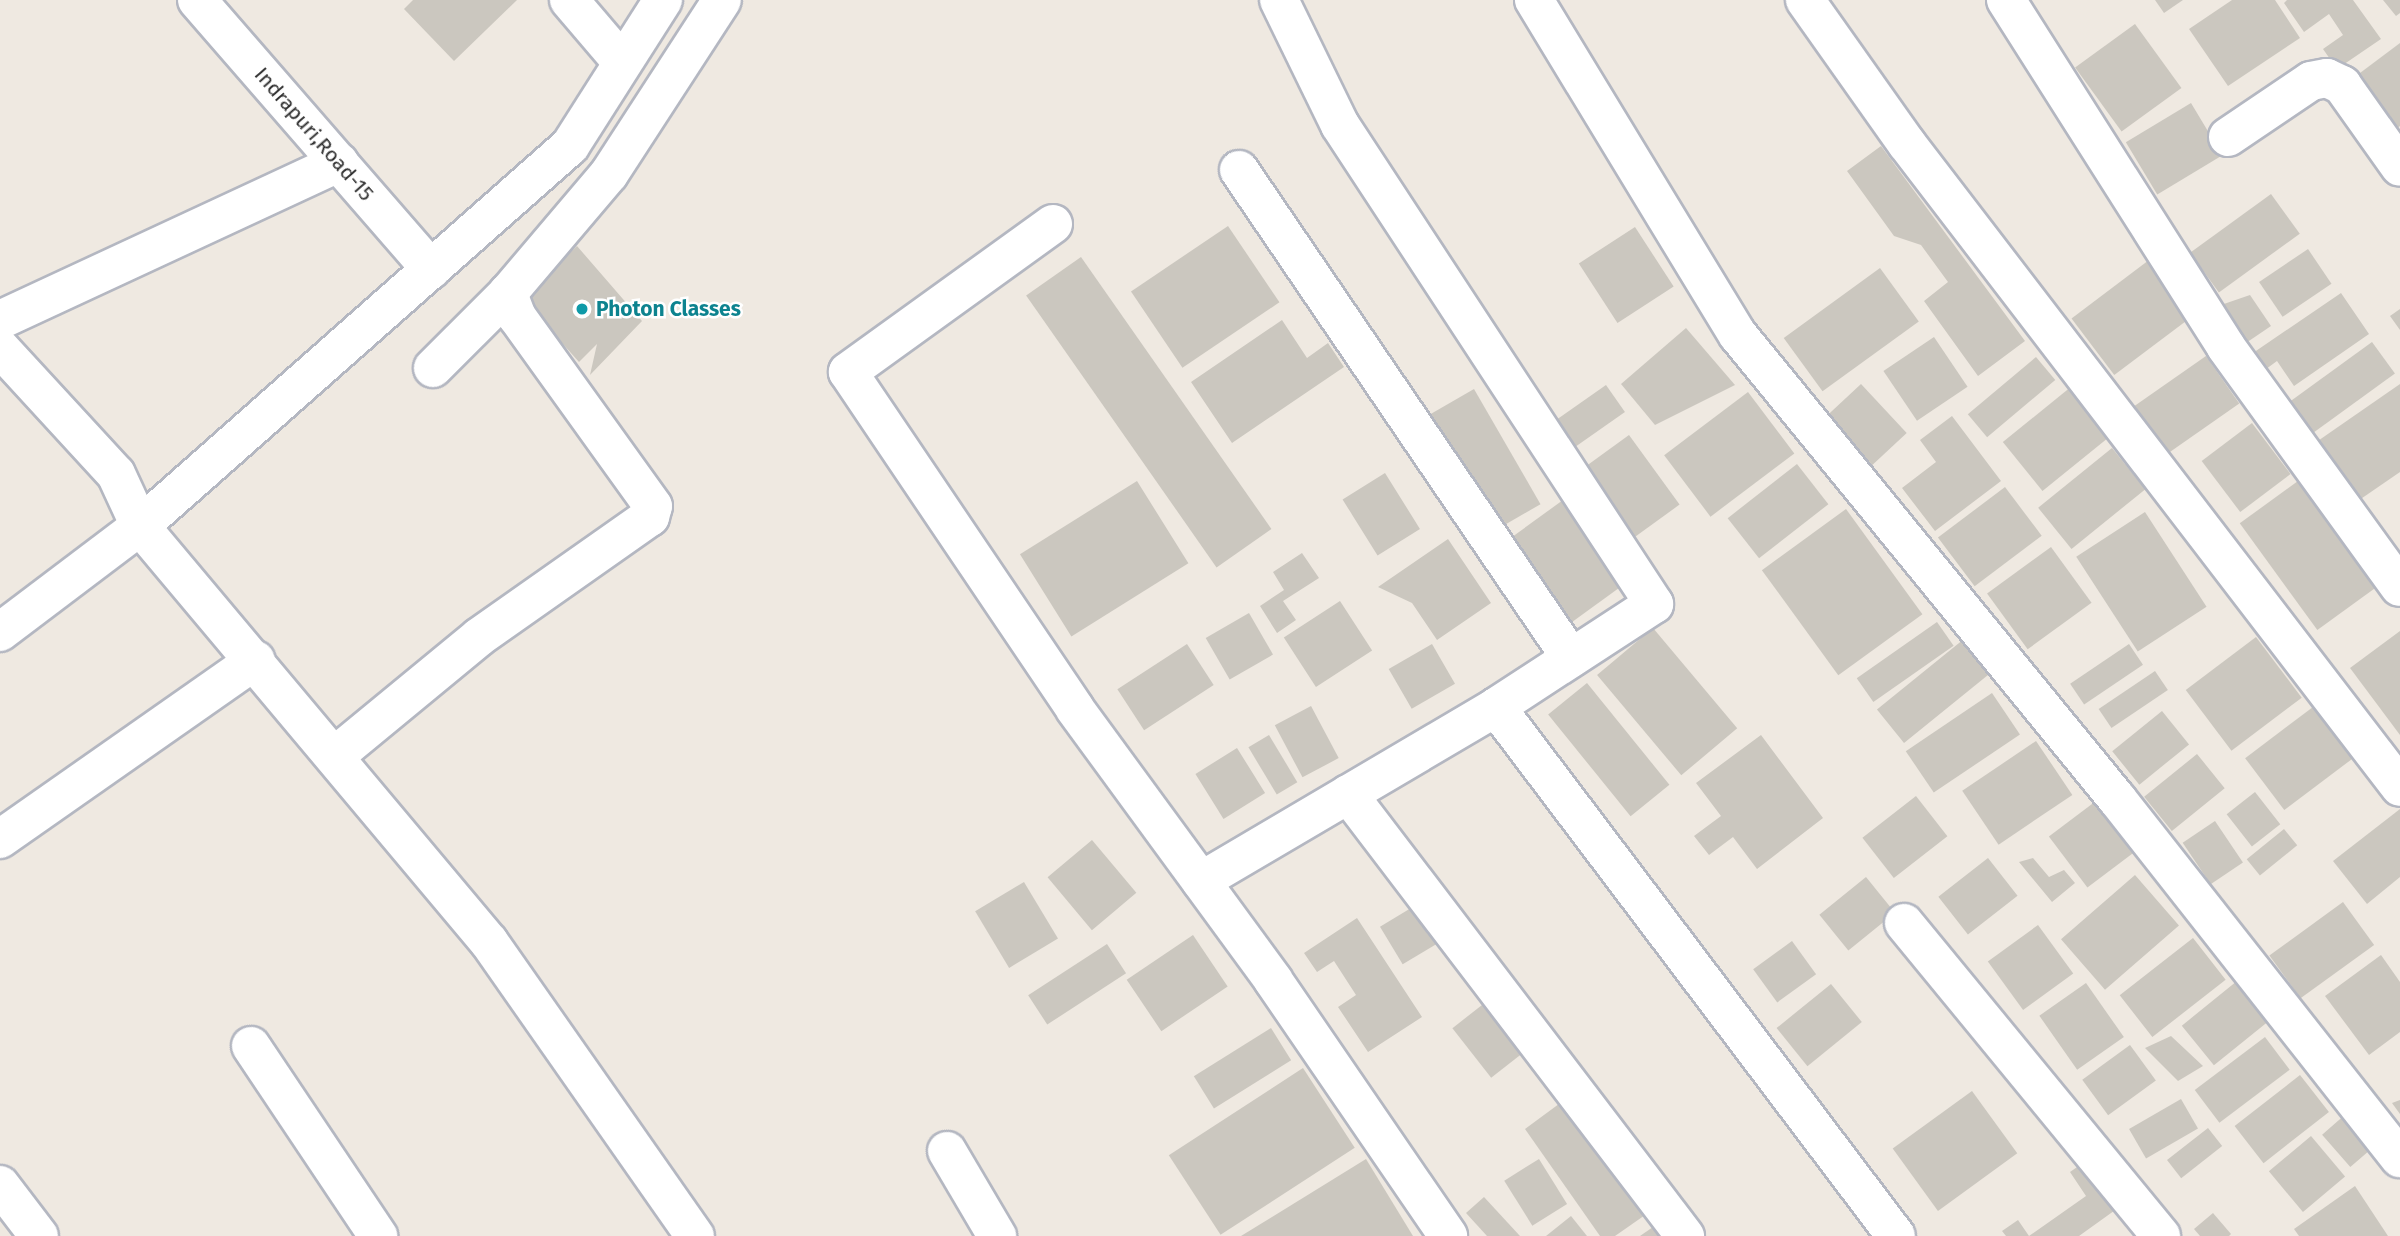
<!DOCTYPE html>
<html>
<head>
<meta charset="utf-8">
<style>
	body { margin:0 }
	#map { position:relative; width:2400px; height:1236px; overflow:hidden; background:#efe9e1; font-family:"Fira Sans",sans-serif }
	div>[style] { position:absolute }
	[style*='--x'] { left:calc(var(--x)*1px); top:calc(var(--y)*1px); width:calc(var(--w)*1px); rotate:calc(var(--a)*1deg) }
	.building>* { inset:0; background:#cbc7bf; transform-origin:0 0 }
	.roads { filter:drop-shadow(2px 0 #b4b7c1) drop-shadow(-2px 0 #b4b7c1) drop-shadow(0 2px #b4b7c1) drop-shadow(0 -2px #b4b7c1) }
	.minor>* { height:38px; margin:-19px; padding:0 19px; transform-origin:19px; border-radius:19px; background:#fff }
	.dots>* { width:19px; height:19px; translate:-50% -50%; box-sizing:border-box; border:4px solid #fff; border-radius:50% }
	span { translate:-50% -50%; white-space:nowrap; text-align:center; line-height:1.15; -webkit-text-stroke:5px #fff; paint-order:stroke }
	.street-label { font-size:21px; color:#2e2e2e }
	.culture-label { font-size:21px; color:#0d838f; font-weight:700 }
	.left { translate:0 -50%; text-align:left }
</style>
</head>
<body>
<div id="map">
	<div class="building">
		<i style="clip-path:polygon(413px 0,517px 0,454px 61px,404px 9px)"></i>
		<i style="clip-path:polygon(2155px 0,2183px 0,2164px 13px)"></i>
		<i style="clip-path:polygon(2232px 0,2275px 0,2300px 38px,2228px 86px,2189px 29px)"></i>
		<i style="clip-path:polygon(2287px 0,2353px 0,2381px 39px,2337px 69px,2323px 49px,2343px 35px,2329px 14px,2304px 32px,2284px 3px)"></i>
		<i style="clip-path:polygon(2383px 0,2400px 0,2400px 13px,2396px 16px)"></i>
		<i style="left:2135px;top:24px;width:79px;height:74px;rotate:54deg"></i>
		<i style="clip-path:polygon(2400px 43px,2400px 126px,2392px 132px,2352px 79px)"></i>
		<i style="left:2191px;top:103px;width:61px;height:76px;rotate:59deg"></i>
		<i style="clip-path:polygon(1881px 146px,2025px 341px,1978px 376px,1924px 301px,1948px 282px,1921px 245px,1894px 236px,1847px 171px)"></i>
		<i style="left:2271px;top:194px;width:49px;height:100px;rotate:54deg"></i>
		<i style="left:1228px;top:226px;width:92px;height:117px;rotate:56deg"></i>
		<i style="left:1635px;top:227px;width:71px;height:67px;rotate:57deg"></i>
		<i style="clip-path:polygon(577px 246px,642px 321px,590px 375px,597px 344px,579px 362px,522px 298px)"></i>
		<i style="left:2308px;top:249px;width:42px;height:59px;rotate:56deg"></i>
		<i style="left:1081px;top:257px;width:332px;height:67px;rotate:55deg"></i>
		<i style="left:2153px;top:257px;width:71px;height:102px;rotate:53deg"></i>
		<i style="left:1880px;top:268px;width:66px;height:119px;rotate:54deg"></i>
		<i style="clip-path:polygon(2341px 293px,2369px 334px,2294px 386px,2277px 361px,2262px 372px,2250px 355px)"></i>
		<i style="clip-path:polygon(2250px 295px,2271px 326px,2243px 345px,2218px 306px)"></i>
		<i style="clip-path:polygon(2400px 309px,2400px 330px,2390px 316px)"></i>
		<i style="clip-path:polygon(1282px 320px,1307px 358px,1328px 343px,1344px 367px,1232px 443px,1191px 382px)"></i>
		<i style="clip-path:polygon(1686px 328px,1735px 385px,1655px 425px,1621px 384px)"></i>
		<i style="left:1934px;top:337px;width:60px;height:61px;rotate:56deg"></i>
		<i style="left:2372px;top:342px;width:39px;height:106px;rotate:54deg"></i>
		<i style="left:2206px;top:356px;width:58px;height:93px;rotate:55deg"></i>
		<i style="left:2036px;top:357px;width:30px;height:89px;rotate:50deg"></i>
		<i style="left:1861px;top:384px;width:67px;height:47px;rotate:47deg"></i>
		<i style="clip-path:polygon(2400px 384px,2400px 472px,2352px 505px,2312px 445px)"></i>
		<i style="left:1606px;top:385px;width:33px;height:67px;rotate:55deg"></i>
		<i style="left:2072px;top:386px;width:63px;height:89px;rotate:51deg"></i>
		<i style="left:1474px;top:389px;width:133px;height:52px;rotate:60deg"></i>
		<i style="left:1748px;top:392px;width:77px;height:105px;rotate:53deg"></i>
		<i style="clip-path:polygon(1952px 416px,2001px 481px,1935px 531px,1902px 488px,1936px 462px,1920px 440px)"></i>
		<i style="left:2252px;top:423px;width:64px;height:63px;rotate:53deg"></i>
		<i style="left:1629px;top:435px;width:86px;height:63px;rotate:54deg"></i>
		<i style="left:2112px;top:448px;width:53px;height:95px;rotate:51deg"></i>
		<i style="left:1797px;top:464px;width:51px;height:88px;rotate:52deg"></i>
		<i style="left:1385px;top:473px;width:66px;height:50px;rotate:58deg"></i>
		<i style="left:1137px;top:481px;width:97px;height:138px;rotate:58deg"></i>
		<i style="left:2298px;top:481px;width:132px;height:72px;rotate:54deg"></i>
		<i style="left:2005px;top:487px;width:61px;height:84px;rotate:53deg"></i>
		<i style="left:1563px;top:500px;width:104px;height:69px;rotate:54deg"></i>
		<i style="left:1846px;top:509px;width:130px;height:104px;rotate:54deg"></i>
		<i style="left:2145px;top:512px;width:113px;height:82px;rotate:57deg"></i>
		<i style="clip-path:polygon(1448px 539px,1491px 603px,1437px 640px,1412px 603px,1378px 587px)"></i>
		<i style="left:2051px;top:547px;width:69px;height:79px;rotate:54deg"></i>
		<i style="clip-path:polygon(1302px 553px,1319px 578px,1283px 601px,1296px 620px,1277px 633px,1260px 606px,1284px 590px,1273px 572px)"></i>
		<i style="left:1340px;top:601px;width:59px;height:67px;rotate:57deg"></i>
		<i style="left:1249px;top:613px;width:48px;height:50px;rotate:60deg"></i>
		<i style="left:1937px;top:622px;width:29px;height:98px;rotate:55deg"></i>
		<i style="left:1653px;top:628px;width:131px;height:73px;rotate:50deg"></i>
		<i style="clip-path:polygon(2400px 631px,2400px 735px,2350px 668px)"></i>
		<i style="left:2256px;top:637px;width:76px;height:88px;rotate:53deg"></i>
		<i style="left:1964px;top:639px;width:43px;height:112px;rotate:51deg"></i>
		<i style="left:1187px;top:644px;width:49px;height:83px;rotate:57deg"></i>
		<i style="left:1432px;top:644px;width:46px;height:50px;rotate:60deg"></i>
		<i style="left:2129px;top:644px;width:25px;height:71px;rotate:56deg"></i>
		<i style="left:2155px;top:671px;width:23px;height:68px;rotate:56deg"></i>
		<i style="left:1587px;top:683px;width:131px;height:50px;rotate:51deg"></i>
		<i style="left:1992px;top:693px;width:50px;height:104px;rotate:56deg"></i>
		<i style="left:1311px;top:706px;width:59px;height:41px;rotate:62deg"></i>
		<i style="left:2313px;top:707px;width:65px;height:85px;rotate:53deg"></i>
		<i style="left:2162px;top:711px;width:43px;height:64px;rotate:51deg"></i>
		<i style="left:1269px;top:735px;width:55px;height:24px;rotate:59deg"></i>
		<i style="clip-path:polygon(1761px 735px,1823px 818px,1757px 869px,1733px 837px,1709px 855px,1694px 836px,1721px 816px,1696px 783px)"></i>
		<i style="left:2036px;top:741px;width:65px;height:89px;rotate:56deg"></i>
		<i style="left:1237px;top:748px;width:53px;height:49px;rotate:58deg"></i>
		<i style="left:2197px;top:754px;width:44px;height:68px;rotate:51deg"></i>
		<i style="left:2255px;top:792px;width:41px;height:36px;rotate:52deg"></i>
		<i style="left:1916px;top:796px;width:51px;height:68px;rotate:52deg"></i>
		<i style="left:2096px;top:801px;width:64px;height:59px;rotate:53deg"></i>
		<i style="clip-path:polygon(2400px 809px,2400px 877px,2367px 904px,2333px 861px)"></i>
		<i style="left:2215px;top:821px;width:50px;height:39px;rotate:56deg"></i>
		<i style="left:2284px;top:829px;width:21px;height:48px;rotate:51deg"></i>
		<i style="left:1092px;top:840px;width:69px;height:58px;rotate:50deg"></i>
		<i style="left:1988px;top:858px;width:48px;height:63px;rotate:52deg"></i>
		<i style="clip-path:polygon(2033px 858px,2049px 877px,2064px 870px,2075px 883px,2052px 902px,2019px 862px)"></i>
		<i style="left:2135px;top:875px;width:67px;height:98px;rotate:49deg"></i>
		<i style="left:1866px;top:877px;width:46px;height:60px;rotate:51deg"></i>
		<i style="left:1024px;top:882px;width:66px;height:57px;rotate:59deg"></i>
		<i style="left:2343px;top:902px;width:53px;height:91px;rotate:54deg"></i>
		<i style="left:1416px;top:905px;width:44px;height:42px;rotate:59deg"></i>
		<i style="clip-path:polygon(1357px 918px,1422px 1017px,1368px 1052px,1338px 1007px,1356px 995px,1334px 961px,1317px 972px,1304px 953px)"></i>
		<i style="left:2038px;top:925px;width:60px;height:62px;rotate:54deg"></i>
		<i style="left:1193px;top:935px;width:62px;height:80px;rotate:56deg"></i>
		<i style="left:2193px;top:938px;width:53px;height:93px;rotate:52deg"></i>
		<i style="left:1792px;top:941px;width:41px;height:48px;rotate:54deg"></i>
		<i style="left:1107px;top:944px;width:35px;height:94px;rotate:57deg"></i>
		<i style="clip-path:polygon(2381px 955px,2400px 982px,2400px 1032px,2369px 1055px,2325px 996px)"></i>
		<i style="left:2237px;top:981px;width:51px;height:71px;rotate:51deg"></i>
		<i style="left:2086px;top:983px;width:66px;height:57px;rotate:55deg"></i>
		<i style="left:1831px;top:984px;width:49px;height:70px;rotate:51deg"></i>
		<i style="left:1491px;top:998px;width:63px;height:49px;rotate:52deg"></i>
		<i style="left:1271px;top:1028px;width:38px;height:91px;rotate:58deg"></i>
		<i style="clip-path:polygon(2171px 1036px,2203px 1066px,2178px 1081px,2145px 1048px)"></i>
		<i style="left:2265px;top:1037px;width:41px;height:88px;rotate:53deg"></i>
		<i style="left:2130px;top:1045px;width:44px;height:59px;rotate:54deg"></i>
		<i style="left:1303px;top:1068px;width:95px;height:160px;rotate:57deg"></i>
		<i style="left:2300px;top:1075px;width:47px;height:83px;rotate:52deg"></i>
		<i style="left:1972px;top:1091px;width:77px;height:98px;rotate:54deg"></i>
		<i style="clip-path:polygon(1567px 1098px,1648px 1213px,1615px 1236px,1600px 1236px,1525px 1129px)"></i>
		<i style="left:2181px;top:1099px;width:34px;height:60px;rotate:60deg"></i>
		<i style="clip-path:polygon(2400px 1100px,2400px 1114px,2392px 1103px)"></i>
		<i style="left:2347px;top:1113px;width:43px;height:33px;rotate:49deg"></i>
		<i style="left:2208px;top:1128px;width:23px;height:52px;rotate:52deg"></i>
		<i style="left:2311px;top:1136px;width:53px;height:55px;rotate:50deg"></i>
		<i style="clip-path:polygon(2093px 1156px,2125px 1203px,2079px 1236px,2006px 1236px,2002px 1231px,2018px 1220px,2029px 1236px,2086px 1196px,2070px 1172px)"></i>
		<i style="clip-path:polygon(1366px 1159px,1413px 1236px,1241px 1236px)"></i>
		<i style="left:1539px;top:1159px;width:53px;height:41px;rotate:58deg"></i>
		<i style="clip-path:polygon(2355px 1186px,2388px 1236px,2299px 1236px,2294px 1229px)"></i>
		<i style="clip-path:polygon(1484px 1197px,1520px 1236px,1487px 1236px,1466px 1213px)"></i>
		<i style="clip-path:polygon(2213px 1213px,2231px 1234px,2229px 1236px,2200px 1236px,2194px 1229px)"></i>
		<i style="clip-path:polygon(1571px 1216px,1587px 1236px,1546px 1236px)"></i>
		<i style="clip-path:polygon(1653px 1227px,1659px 1236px,1640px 1236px)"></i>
	</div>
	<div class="roads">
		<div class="minor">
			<i style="--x:197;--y:0;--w:357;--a:49"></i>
			<i style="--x:569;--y:0;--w:82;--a:49.5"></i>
			<i style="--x:1279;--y:0;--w:139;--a:64"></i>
			<i style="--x:1340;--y:125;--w:573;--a:56.75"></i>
			<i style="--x:1654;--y:604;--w:189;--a:146.9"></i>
			<i style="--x:1496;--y:707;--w:663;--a:52.91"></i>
			<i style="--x:1534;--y:0;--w:392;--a:58.7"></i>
			<i style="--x:1738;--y:335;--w:599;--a:50.76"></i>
			<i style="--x:2117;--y:799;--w:457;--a:51.8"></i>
			<i style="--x:1805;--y:0;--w:176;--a:54.7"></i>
			<i style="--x:1907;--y:144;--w:810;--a:52.52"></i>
			<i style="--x:2006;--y:0;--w:411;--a:57.6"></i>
			<i style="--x:2226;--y:347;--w:296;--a:54.1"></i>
			<i style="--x:2228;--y:137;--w:100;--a:-34"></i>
			<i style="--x:2311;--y:81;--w:16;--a:-11"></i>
			<i style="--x:2327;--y:78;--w:17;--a:25"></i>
			<i style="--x:2342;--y:85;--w:100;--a:54.7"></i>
			<i style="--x:1239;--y:170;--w:590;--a:55.77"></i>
			<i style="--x:1053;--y:224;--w:253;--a:144.2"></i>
			<i style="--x:848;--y:372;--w:406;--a:56"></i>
			<i style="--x:1075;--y:709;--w:336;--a:53.8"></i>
			<i style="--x:1273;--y:980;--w:310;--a:55.6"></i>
			<i style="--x:0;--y:320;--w:374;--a:-24.9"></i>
			<i style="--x:0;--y:348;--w:171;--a:47.4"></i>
			<i style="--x:116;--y:474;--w:57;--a:65.2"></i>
			<i style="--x:140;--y:526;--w:543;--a:50.01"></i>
			<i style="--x:489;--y:942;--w:359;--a:55"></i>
			<i style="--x:433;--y:368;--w:106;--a:-45"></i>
			<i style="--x:0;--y:632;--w:176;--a:-37.1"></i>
			<i style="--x:140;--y:526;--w:574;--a:-41.47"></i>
			<i style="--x:570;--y:146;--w:173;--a:-57.5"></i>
			<i style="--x:336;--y:755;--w:185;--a:-39.5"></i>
			<i style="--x:479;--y:637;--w:209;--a:-35.1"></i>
			<i style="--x:650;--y:517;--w:11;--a:-75"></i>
			<i style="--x:653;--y:506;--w:233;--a:-125.7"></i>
			<i style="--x:517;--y:317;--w:26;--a:-111"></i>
			<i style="--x:508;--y:293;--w:156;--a:-49.7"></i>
			<i style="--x:609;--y:174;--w:207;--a:-57"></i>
			<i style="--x:1348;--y:794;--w:556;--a:52.68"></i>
			<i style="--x:0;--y:839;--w:312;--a:-35"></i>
			<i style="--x:1201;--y:881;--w:342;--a:-30.5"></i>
			<i style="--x:1904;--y:923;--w:405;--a:50.6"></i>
			<i style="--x:251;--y:1046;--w:229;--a:56.2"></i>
			<i style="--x:947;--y:1151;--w:99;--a:59.5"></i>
			<i style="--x:0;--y:1185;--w:64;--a:52.6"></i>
		</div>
	</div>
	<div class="dots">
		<i style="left:582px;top:309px;background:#0f9aa8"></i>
	</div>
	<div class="street-label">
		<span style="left:314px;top:134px;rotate:49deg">Indrapuri,Road-15</span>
	</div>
	<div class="culture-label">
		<span class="left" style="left:596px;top:309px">Photon Classes</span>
	</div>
</div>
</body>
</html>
